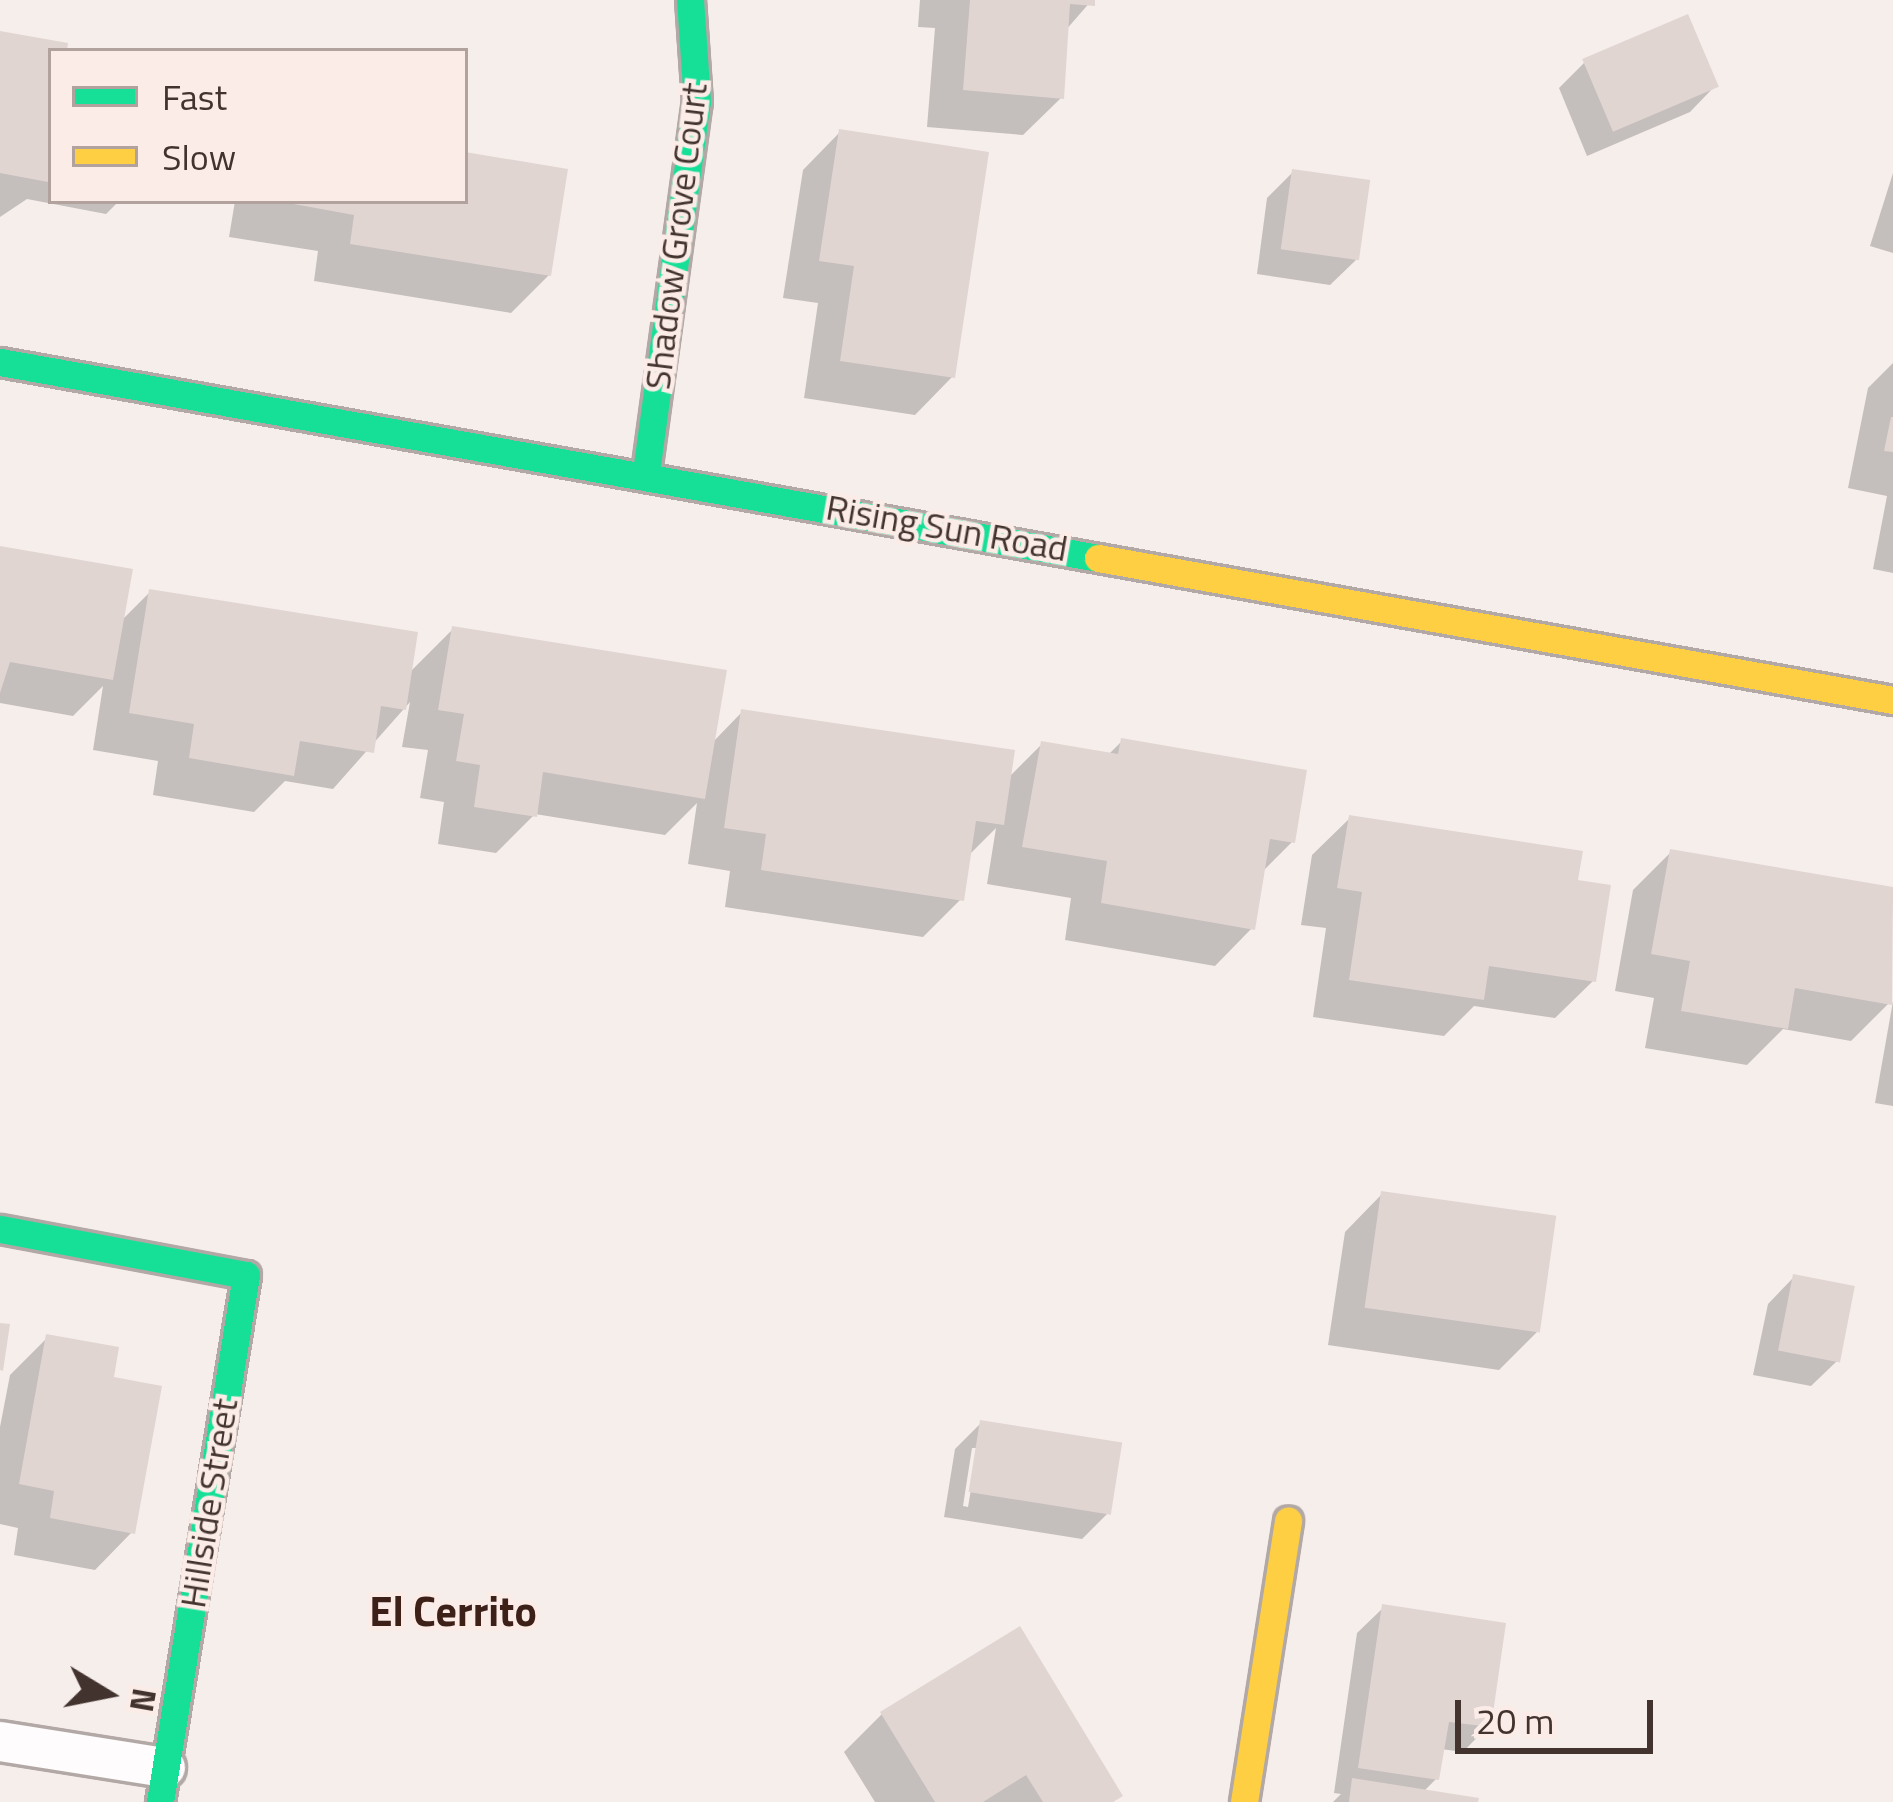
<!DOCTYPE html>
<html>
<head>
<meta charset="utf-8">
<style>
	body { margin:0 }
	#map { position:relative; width:1893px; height:1802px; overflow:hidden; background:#f6eeeb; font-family:"Titillium Web",sans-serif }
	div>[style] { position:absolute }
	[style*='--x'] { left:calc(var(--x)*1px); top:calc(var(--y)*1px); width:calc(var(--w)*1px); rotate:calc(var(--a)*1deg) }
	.shadow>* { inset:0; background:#0003 }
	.building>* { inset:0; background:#e1d5d1; transform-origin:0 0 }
	.roads { filter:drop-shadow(3px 0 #b2a8a5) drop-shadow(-3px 0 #b2a8a5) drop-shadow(0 3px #b2a8a5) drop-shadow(0 -3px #b2a8a5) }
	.lane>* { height:39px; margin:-19.5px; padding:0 19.5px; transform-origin:19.5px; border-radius:19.5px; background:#fefcfc }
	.fast>* { height:27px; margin:-13.5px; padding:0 13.5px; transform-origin:13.5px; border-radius:13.5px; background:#16e098 }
	.slow>* { height:27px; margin:-13.5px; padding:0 13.5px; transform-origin:13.5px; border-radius:13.5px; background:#ffcf43 }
	span { translate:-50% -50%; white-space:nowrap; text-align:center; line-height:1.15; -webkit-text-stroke:9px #fbece7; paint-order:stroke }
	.street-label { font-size:36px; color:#42332f }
	.quarter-label { font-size:42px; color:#3d2119; font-weight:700 }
	.legend { position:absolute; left:48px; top:48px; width:420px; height:156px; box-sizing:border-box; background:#fbece7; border:3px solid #b1a29d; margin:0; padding:15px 21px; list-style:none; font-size:36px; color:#42332f }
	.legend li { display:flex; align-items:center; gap:24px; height:60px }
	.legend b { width:60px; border:3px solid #b1a29d }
	.north { position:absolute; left:48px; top:1634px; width:120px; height:120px; -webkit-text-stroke:9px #fbece7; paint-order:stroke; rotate:100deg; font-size:33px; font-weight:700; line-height:48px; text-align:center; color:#42332f }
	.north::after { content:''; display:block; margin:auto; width:42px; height:54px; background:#42332f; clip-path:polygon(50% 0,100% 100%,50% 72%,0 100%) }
	.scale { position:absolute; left:1455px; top:1700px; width:198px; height:54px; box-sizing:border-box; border:6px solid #42332f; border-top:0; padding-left:15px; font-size:36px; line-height:42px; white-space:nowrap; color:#42332f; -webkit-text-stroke:9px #fbece7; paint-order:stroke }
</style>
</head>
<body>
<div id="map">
	<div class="shadow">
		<i style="clip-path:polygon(920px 0,1092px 0,1065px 31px,1061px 98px,1023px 135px,927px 127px,935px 28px,918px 27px)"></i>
		<i style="clip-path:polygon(0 34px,64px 51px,51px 51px,51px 201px,119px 201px,106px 214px,27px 199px,0 217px)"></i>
		<i style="clip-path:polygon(1585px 62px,1715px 86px,1690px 112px,1587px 156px,1559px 88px)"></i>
		<i style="clip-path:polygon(840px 132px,952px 377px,915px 415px,804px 398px,818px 303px,783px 298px,803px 170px)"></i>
		<i style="clip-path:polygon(465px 155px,549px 275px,511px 313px,314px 281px,318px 251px,229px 237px,235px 201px,465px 201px)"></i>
		<i style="clip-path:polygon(1293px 172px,1356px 260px,1330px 285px,1257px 274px,1267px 198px)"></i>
		<i style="clip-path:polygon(1893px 173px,1893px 253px,1870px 246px)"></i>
		<i style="clip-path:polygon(1893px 363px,1893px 573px,1873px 569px,1887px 496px,1848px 488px,1868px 388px)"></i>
		<i style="clip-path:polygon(0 549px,121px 621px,150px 592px,409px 673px,453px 629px,712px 743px,742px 712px,1008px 778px,1042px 744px,1108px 755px,1122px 741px,1292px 842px,1261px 873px,1252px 928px,1215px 966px,1065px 940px,1071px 898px,987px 884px,996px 828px,967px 857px,961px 899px,923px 937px,725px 907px,730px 871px,688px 864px,697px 803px,665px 835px,535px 814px,496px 853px,438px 844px,444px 802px,420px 798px,428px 750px,402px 747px,410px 702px,333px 789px,285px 781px,254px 812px,153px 795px,158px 761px,93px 750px,103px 686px,73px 716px,0 703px)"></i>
		<i style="clip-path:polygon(1350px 818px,1574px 883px,1593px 981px,1555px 1018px,1474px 1006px,1444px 1036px,1313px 1017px,1326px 928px,1301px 925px,1312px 855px)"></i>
		<i style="clip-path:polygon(1671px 852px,1893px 890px,1889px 1003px,1851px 1041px,1783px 1029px,1747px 1065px,1645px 1048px,1654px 998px,1615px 991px,1633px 890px)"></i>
		<i style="clip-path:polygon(1893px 1001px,1893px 1106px,1875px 1103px)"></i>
		<i style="clip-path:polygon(1382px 1194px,1537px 1332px,1499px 1370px,1328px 1345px,1345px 1232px)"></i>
		<i style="clip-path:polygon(1793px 1278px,1837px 1361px,1811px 1386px,1753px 1375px,1768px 1304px)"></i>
		<i style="clip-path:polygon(47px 1338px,110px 1379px,132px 1532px,95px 1570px,14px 1555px,18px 1528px,0 1524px,0 1427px,10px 1375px)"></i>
		<i style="clip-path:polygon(evenodd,981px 1423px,1108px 1513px,1082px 1539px,944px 1517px,955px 1449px,981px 1423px,972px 1448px,978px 1448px,968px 1507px,963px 1506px,972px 1448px)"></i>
		<i style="clip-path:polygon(1383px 1608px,1488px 1726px,1463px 1752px,1441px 1749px,1437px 1778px,1423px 1792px,1475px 1802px,1333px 1802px,1341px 1794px,1334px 1793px,1357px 1633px)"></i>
		<i style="clip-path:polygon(882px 1714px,1120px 1795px,1113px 1802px,875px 1802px,844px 1752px)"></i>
	</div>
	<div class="building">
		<i style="clip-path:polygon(970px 0,1095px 0,1095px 6px,1070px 4px,1064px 99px,963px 90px)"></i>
		<i style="left:1688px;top:14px;width:79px;height:115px;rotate:67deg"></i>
		<i style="clip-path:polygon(0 31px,68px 43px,67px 51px,51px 51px,48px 182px,0 173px)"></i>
		<i style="clip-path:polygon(839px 129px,989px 152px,955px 378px,840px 361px,854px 266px,819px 261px)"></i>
		<i style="clip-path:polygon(465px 152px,568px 169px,551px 276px,350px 244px,354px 215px,288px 203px,465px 201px)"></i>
		<i style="left:1292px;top:169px;width:79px;height:81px;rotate:8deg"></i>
		<i style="clip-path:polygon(1891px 417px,1893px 417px,1893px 452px,1884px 451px)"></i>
		<i style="clip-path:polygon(0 546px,133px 569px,113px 680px,10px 662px,0 693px)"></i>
		<i style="clip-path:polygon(149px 589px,418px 632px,406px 710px,381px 706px,374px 753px,300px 741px,294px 776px,189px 758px,194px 724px,129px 713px)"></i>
		<i style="clip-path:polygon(452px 626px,727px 670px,705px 799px,543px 772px,537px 817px,474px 807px,480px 765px,456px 761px,464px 714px,438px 710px)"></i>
		<i style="clip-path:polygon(741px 709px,1015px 750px,1004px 825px,976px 821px,964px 901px,761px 870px,766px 834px,724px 828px)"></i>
		<i style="clip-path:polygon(1121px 738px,1307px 770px,1295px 843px,1270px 839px,1255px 930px,1101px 903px,1107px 861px,1022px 847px,1041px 741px,1118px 754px)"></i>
		<i style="clip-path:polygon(1349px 815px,1583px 851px,1578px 880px,1611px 885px,1596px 982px,1489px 966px,1484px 1000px,1349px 980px,1362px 892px,1337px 888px)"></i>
		<i style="clip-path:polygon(1670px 849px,1893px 887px,1892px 1005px,1795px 988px,1788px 1029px,1681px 1011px,1690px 961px,1651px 954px)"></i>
		<i style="left:1381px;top:1191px;width:177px;height:118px;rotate:8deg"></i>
		<i style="left:1793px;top:1274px;width:63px;height:78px;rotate:11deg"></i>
		<i style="clip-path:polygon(0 1323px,10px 1324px,3px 1371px,0 1370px)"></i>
		<i style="clip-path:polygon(46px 1334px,119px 1347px,114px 1377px,162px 1386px,135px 1534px,50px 1518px,54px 1491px,19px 1484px)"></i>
		<i style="left:980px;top:1420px;width:144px;height:73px;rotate:9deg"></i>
		<i style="clip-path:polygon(1382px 1604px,1506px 1623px,1491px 1727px,1449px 1722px,1439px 1780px,1358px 1768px)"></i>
		<i style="clip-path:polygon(1020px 1626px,1123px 1796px,1113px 1802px,1043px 1802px,1026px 1775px,983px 1802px,935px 1802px,880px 1712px)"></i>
		<i style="clip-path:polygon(1352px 1778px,1479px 1798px,1478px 1802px,1349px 1802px)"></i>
	</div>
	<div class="roads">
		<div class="lane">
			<i style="--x:0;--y:1741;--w:167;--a:9"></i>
		</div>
		<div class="fast">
			<i style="--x:0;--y:362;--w:1115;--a:10.12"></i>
			<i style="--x:646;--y:472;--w:373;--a:-82.2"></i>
			<i style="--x:697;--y:102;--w:102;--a:-93.9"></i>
			<i style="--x:0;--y:1229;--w:250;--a:10.6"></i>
			<i style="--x:246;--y:1275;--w:534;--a:99.27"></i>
		</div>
		<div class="slow">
			<i style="--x:1098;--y:558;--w:808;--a:10.13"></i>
			<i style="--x:1244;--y:1802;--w:285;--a:-81.1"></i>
		</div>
	</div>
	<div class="street-label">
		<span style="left:675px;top:236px;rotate:-83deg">Shadow Grove Court</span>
		<span style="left:947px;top:527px;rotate:10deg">Rising Sun Road</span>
		<span style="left:208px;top:1503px;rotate:-81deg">Hillside Street</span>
	</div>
	<div class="quarter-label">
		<span style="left:453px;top:1610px">El Cerrito</span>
	</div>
	<ul class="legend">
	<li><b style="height:15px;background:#16e098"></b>Fast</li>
	<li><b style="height:15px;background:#ffcf43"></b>Slow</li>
	</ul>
	<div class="north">N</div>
	<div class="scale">20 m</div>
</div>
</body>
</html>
